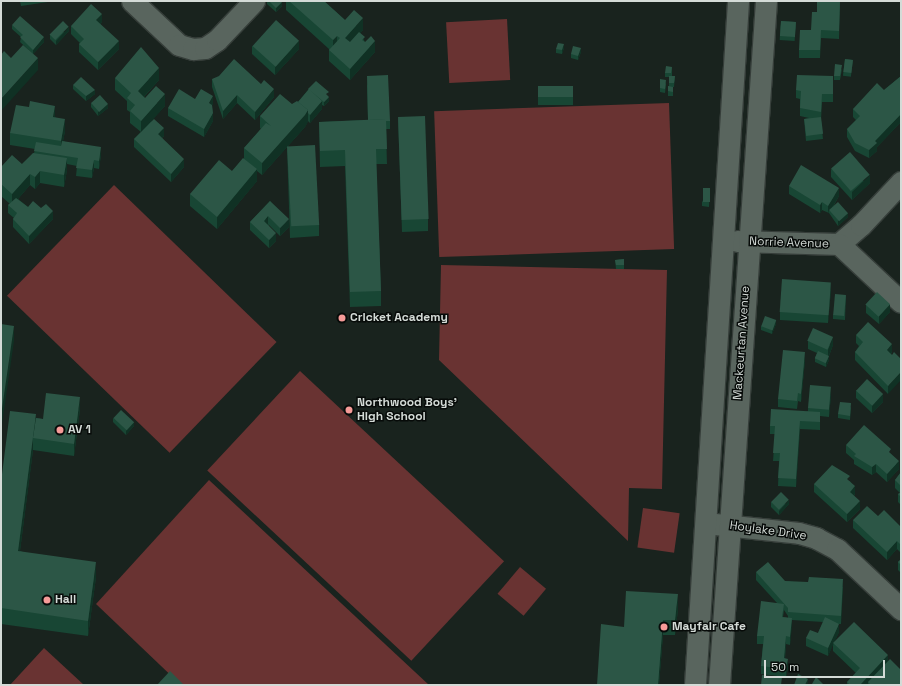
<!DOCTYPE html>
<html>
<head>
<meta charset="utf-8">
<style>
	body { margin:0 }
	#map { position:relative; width:902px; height:686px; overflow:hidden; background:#19231e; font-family:"Space Grotesk",sans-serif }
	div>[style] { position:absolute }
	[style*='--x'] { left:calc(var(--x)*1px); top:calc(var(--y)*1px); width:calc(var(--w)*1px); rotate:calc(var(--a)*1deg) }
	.green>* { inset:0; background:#693332; transform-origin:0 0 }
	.roads { filter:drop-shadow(1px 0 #363e3a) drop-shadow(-1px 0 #363e3a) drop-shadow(0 1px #363e3a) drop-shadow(0 -1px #363e3a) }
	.minor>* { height:21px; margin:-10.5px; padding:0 10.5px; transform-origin:10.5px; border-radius:10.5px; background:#59655e }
	.wall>* { inset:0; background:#184634; transform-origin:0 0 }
	.shaded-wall>* { inset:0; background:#103124 }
	.building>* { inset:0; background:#2c5646; transform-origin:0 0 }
	.dots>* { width:11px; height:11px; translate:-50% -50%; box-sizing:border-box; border:2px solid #070b09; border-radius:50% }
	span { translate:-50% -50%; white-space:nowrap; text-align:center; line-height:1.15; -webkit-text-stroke:3px #070b09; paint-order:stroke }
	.street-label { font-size:12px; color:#d4dbd7 }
	.poi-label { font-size:12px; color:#d4dbd7; font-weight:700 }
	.left { translate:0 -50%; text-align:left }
	.frame { position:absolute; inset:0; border:2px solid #d4dbd7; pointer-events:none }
	.scale { position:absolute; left:764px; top:660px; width:121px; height:18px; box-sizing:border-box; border:2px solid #d4dbd7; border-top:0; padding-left:5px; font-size:12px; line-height:14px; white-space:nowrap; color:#d4dbd7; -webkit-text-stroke:3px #070b09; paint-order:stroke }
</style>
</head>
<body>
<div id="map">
	<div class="green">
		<i style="left:507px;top:19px;width:61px;height:61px;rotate:87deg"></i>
		<i style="left:669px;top:103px;width:146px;height:235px;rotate:88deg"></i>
		<i style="left:114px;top:185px;width:226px;height:154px;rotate:44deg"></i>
		<i style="clip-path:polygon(441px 265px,667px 270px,662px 489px,629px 488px,628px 541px,439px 360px)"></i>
		<i style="left:300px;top:371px;width:279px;height:136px;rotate:43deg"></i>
		<i style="clip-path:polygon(209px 480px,429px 685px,181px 685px,96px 604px)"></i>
		<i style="left:643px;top:508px;width:37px;height:40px;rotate:8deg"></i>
		<i style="left:520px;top:567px;width:34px;height:35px;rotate:40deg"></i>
		<i style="clip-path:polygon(44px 648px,84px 685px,10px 685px)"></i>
	</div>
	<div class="roads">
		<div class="minor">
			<i style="--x:132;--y:1;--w:64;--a:43.1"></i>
			<i style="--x:179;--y:45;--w:15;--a:16"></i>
			<i style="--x:193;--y:49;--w:12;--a:-5"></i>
			<i style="--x:205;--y:48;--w:14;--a:-34"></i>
			<i style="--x:217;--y:40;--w:54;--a:-46.5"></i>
			<i style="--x:737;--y:241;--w:102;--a:1.7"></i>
			<i style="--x:839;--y:244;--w:29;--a:-41"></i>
			<i style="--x:861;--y:225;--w:59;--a:-47.1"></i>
			<i style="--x:839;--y:244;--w:85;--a:43.1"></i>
			<i style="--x:715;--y:524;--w:84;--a:6.1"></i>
			<i style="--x:799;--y:533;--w:18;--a:16"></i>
			<i style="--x:816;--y:538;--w:24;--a:28"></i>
			<i style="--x:837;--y:549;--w:88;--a:43.2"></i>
			<i style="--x:695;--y:685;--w:685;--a:-86.4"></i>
			<i style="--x:719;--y:685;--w:686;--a:-86.07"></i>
		</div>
	</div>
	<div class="wall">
		<i style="clip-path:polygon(20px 1px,48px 1px,48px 2px,21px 6px)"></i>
		<i style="clip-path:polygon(267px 1px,281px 1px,282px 6px,276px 12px,267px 4px)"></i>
		<i style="clip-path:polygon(286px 1px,324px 1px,345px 20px,363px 30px,360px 33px,365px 42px,375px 52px,350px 80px,329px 61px,329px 49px,286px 10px)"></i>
		<i style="clip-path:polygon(840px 1px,839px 39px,821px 38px,820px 58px,799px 58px,799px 50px,811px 30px,817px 12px)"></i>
		<i style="left:781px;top:21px;width:15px;height:19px;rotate:4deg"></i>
		<i style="clip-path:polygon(102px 22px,100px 24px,119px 49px,98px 70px,79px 52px,79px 44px,80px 43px,71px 34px,71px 26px)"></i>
		<i style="clip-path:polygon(12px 25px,44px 42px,33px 54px,20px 42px,21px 37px,12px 29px)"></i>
		<i style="clip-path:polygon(69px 31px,56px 45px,50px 39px,50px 35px)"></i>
		<i style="clip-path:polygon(252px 46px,299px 49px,275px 75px,252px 54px)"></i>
		<i style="clip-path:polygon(564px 48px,562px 54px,556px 53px,556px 49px)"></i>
		<i style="clip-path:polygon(581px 52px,578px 60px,571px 58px,571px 54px)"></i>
		<i style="left:845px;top:59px;width:8px;height:17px;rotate:7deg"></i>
		<i style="clip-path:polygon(672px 67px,672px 76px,675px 76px,674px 87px,673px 87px,673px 96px,668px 96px,668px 86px,669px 86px,669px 77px,665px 77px,665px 73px)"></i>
		<i style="clip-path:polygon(842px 69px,840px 80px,834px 80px,834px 76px)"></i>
		<i style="clip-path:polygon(901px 76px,901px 122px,877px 147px,877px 151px,869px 158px,855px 151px,847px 137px,847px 129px,856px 120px,853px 117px,853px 109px,884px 90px)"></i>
		<i style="clip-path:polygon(115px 78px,159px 80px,144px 97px,145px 98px,165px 106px,151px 121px,164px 136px,162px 138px,184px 167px,171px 182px,134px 147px,134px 139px,141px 132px,130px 123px,130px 112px,127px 110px,127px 101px,115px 90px)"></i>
		<i style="clip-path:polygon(212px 79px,274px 97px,255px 120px,237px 103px,223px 119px,212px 87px)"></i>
		<i style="clip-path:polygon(660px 79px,666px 84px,665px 93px,660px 92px)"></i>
		<i style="clip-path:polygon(367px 84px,390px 121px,390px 129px,386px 129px,387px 164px,376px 164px,381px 291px,381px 306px,350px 307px,345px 166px,320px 167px,319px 122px,368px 120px)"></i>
		<i style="clip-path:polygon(833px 84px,833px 102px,822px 102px,821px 120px,823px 139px,806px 141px,804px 119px,809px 118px,800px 116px,800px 99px,796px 98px,796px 90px)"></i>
		<i style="clip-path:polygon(73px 85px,95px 94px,86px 101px,73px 89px)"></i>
		<i style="left:573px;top:86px;width:19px;height:35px;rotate:90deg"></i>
		<i style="clip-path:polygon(308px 89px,328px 96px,329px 101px,324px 106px,322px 105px,322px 109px,310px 123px,308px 121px,305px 127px,288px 146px,319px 225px,319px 236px,290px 238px,287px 147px,262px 175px,257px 171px,257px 181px,217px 229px,190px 206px,190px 194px,232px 171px,244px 159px,244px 148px,261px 129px,260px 128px,260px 116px,298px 102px,308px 90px)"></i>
		<i style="clip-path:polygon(195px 99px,213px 104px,212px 105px,213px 121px,204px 137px,168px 116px,168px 108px)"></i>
		<i style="clip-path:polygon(91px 103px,108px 108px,98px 116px,91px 107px)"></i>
		<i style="clip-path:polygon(55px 117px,65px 131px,63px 141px,101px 155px,99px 169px,94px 168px,92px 178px,76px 176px,77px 166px,67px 164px,67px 170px,64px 187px,40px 183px,35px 189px,30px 185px,18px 199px,28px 207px,53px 219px,29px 244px,13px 227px,13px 219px,14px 218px,8px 213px,8px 205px,10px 204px,1px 196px,1px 167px,22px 164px,34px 153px,35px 149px,10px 145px,10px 133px)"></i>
		<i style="clip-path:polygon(398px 117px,428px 219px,428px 231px,402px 232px)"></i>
		<i style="clip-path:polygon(831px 169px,870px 183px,852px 200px,831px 177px)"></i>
		<i style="clip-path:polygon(789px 186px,839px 196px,833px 207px,848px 217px,838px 226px,829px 213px,822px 210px,820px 213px,789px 194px)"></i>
		<i style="clip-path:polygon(710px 188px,709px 207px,702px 206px,702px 202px)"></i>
		<i style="clip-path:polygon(270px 201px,289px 227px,280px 236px,268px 224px,276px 241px,269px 248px,250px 230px,250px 222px)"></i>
		<i style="clip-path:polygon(624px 259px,624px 269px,616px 269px,615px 260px)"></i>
		<i style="clip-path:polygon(831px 290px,828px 323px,780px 320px,780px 312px)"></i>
		<i style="clip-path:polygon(846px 295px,845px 320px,833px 319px,833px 315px)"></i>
		<i style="clip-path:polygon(866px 305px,890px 312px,879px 324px,866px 313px)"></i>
		<i style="clip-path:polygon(776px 324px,772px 334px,761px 330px,761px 326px)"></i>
		<i style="clip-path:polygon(856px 335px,892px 352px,891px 354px,892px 355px,888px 394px,855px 360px,855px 352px,859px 346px,856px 343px)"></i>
		<i style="clip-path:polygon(808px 341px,833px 345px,829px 356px,829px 360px,826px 367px,815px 362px,815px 358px,817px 353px,808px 349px)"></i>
		<i style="clip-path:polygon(805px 360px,801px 402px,798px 401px,797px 409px,778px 407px,778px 399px)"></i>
		<i style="clip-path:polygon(856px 390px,883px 402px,872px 413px,856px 398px)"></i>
		<i style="clip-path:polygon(831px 395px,829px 417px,820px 416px,820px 430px,800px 429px,796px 487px,778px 486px,779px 461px,773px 461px,775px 434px,770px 434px,770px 426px,808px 411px,808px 408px)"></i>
		<i style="clip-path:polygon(851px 407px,850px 420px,838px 418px,838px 414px)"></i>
		<i style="clip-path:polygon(80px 409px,74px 456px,33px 450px,20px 551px,96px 577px,88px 636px,1px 624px,1px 482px,36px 418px,43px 419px)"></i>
		<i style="clip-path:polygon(113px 418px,134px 426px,126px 435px,113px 422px)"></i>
		<i style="clip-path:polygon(846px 445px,891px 454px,899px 469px,887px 482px,876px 472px,872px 475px,854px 464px,854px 460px,846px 453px)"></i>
		<i style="clip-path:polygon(901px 472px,901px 505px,898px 502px,898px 494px,900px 493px,895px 488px,895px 480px)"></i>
		<i style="clip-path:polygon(850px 481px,855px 494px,854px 496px,860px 509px,847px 522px,814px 492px,814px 484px)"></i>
		<i style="clip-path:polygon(771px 502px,789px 504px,779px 515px,771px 507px)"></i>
		<i style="clip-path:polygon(878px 516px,901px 527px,900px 552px,897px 549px,887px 560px,853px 528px,853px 520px)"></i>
		<i style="clip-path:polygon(901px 559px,901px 573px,898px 570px,898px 562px)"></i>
		<i style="clip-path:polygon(evenodd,756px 572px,785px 581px,843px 587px,841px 624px,838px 624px,839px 632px,834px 642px,888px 661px,901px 685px,868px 685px,868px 684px,867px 685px,847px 685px,847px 682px,856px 673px,833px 651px,833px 644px,828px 656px,806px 646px,806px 638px,818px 633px,823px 622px,792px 620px,790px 645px,786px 644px,785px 659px,788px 667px,786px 677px,761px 674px,761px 666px,763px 644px,757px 644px,757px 636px,777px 603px,756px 580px,756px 572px,784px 610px,788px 616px,788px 618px,783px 617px,784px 610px)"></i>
		<i style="clip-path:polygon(678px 609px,675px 635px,663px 635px,659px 685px,597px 685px,624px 627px)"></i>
	</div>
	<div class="shaded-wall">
		<i style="clip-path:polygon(282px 2px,282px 6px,276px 12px,276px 8px)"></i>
		<i style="clip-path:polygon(102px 14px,102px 22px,96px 28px,96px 20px)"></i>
		<i style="clip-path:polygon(363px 18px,363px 30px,345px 50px,345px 38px)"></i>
		<i style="clip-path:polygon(69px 27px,69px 31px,56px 45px,56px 41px)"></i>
		<i style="clip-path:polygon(337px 36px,337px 48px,333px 52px,333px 40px)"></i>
		<i style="clip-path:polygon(44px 37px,44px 42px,33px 54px,33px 50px)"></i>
		<i style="clip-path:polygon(119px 41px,119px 49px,98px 70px,98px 62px)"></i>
		<i style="clip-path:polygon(299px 41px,299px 49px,275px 75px,275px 67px)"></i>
		<i style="clip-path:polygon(375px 41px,375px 52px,350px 80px,350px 69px)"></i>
		<i style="clip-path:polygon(564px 44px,564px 48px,562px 54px,562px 50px)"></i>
		<i style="clip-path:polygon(581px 48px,581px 52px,578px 60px,578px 56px)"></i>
		<i style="clip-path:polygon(38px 58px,38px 70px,1px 111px,1px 99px)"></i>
		<i style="clip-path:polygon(159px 68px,159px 80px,138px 103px,138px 91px)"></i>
		<i style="clip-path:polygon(274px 89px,274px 97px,255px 120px,255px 112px)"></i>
		<i style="clip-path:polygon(95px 90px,95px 94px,86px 101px,86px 96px)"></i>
		<i style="clip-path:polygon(165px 94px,165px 106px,141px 133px,141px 121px)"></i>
		<i style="clip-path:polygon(237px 95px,237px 103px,223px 119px,223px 111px)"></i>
		<i style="clip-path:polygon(213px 96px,213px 104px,209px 111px,209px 103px)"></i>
		<i style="clip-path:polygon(329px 97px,329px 101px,324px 106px,324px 102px)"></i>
		<i style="clip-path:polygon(322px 101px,322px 109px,310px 123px,310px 115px)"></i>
		<i style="clip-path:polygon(108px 104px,108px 108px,98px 116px,98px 112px)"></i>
		<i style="clip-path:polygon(55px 106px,55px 118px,53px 117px)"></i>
		<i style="clip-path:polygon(308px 110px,308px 122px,305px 127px,262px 175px,262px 163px)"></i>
		<i style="clip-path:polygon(213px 113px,213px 121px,204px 137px,204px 129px)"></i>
		<i style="clip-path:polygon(901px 114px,901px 122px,877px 147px,877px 151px,869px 158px,869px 150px,875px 141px)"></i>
		<i style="clip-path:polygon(65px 119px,65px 131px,61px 152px,61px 141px)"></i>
		<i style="clip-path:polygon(164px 128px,164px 136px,158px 142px,158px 134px)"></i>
		<i style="clip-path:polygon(101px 147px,101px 155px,99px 169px,99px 161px)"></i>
		<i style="clip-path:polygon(67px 158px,67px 170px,64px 187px,64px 175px)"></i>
		<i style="clip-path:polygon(184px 159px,184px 167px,171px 182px,171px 174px)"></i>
		<i style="clip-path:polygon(94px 160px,94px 168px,92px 178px,92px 170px)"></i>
		<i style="clip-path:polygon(257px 169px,257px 181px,217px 229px,217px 217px)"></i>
		<i style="clip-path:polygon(40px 171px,40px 183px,35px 189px,35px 177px)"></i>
		<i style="clip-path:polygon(30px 174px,30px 185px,12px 206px,12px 194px)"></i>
		<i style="clip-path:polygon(870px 175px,870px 183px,852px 200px,852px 192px)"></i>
		<i style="clip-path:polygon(839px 188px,839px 196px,830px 211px,829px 210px,828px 214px,828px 206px)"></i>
		<i style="clip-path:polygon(822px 202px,822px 210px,820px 213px,820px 205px)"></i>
		<i style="clip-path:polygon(53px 211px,53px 219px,29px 244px,29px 236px)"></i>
		<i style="clip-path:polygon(848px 213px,848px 217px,838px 226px,838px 221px)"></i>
		<i style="clip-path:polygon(268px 216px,268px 224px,264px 229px,264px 221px)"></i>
		<i style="clip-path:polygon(289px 219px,289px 227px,280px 236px,280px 228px)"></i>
		<i style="clip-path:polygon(276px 233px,276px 241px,269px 248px,269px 240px)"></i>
		<i style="clip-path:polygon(831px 282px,831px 290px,828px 323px,828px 315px)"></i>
		<i style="clip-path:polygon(890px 304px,890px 312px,879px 324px,879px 316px)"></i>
		<i style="clip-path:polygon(776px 320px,776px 324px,772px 334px,772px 330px)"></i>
		<i style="clip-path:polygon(14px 326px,14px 341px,1px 431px,1px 416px)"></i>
		<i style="clip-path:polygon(833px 337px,833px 345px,828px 358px,828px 350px)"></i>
		<i style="clip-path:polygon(892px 344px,892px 352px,887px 358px,887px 350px)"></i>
		<i style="clip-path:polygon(805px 352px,805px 360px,801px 402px,801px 394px)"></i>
		<i style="clip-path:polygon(829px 356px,829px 360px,826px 367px,826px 363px)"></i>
		<i style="clip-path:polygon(901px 372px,901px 380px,888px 394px,888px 386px)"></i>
		<i style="clip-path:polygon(831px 387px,831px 395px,829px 417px,829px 409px)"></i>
		<i style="clip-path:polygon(883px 394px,883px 402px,872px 413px,872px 405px)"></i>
		<i style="clip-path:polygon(80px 397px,80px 409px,74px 456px,74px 444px)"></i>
		<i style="clip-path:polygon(36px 414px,36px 430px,33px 438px,33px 450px,18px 566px,18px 551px)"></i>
		<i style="clip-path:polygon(800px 421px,800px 429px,796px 487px,796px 479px)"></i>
		<i style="clip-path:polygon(134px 422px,134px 426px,126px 435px,126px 431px)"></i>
		<i style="clip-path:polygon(899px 461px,899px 469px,887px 482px,887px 474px)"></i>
		<i style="clip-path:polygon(876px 464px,876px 472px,872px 475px,872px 467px)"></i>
		<i style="clip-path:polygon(855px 486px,855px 494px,850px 500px,850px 492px)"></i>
		<i style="clip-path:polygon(789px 500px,789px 504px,779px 515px,779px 511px)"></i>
		<i style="clip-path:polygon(860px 501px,860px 509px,847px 522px,847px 514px)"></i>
		<i style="clip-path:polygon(897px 541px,897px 549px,887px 560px,887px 552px)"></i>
		<i style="clip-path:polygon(901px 543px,901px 551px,900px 552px,900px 544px)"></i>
		<i style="clip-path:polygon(96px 562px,96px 577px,88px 636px,88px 621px)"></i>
		<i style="clip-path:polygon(843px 579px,843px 587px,841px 624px,841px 616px)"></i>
		<i style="clip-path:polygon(678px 594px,678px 609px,675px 635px,675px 620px)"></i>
		<i style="clip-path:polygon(792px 618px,792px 626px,790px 645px,790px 637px)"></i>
		<i style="clip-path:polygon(663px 620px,663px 635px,659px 685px,658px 685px)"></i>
		<i style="clip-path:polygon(839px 624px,839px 632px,828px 656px,828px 648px)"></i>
		<i style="clip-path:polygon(786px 636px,786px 644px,784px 666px,784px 658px)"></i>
		<i style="clip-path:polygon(888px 655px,888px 663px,868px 682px,868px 684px,867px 685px,860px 685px)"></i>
		<i style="clip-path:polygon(788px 659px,788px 667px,786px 677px,786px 669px)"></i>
		<i style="clip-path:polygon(808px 679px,808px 683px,807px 685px,805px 685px)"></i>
	</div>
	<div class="building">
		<i style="clip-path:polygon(269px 1px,281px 1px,282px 2px,276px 8px)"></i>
		<i style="clip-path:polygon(289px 1px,324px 1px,345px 20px,354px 10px,363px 18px,345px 38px,350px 42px,359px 32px,365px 37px,362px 40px,365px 42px,371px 36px,375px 41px,350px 69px,329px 50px,340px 38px,337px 36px,333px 40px)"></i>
		<i style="clip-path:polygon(817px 1px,840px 1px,839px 31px,821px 30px,820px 50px,799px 50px,800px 30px,811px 30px,812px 12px,817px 12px)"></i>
		<i style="clip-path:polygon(91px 4px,102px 14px,96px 20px,119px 41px,98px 62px,79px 44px,84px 39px,71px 26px)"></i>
		<i style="clip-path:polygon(20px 16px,44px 37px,33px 50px,20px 37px,23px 35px,12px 25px)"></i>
		<i style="left:276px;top:20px;width:31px;height:35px;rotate:42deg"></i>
		<i style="left:63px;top:21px;width:8px;height:19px;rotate:45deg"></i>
		<i style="left:781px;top:21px;width:15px;height:15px;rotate:4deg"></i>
		<i style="clip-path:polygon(558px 43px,564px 44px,562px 50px,556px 49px)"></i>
		<i style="clip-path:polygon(23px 45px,38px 58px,1px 99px,1px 55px,4px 51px,11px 58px)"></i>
		<i style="clip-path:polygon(573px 46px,581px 48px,578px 56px,571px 54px)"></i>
		<i style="clip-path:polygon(141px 47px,159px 68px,138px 91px,145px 98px,156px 86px,165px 94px,141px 121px,130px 111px,135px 105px,127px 98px,131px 93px,115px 78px)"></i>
		<i style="clip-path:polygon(234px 59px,261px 84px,264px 80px,274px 89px,255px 112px,237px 95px,223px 111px,212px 79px,219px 76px)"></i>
		<i style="left:845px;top:59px;width:8px;height:13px;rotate:7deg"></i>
		<i style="clip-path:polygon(835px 64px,842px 65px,840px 76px,834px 76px)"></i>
		<i style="clip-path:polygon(666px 66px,672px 67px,671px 73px,665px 73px)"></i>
		<i style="clip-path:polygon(388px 75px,390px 121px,386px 121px,386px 119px,368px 120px,367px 76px)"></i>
		<i style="clip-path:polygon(797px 75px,833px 76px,833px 94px,822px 94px,821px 112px,800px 108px,801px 91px,796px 90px)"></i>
		<i style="clip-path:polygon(669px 76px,675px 76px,674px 83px,669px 83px)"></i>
		<i style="clip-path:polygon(901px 76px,901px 114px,875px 141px,877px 143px,869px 150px,855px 143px,847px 129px,860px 116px,853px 109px,877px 83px,884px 90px)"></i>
		<i style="clip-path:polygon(81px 77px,95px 90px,86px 96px,73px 85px)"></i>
		<i style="clip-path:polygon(660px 79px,666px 80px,665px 89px,660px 88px)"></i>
		<i style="clip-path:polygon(316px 81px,329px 92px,326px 94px,329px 97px,324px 102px,308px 89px)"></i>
		<i style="left:573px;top:86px;width:11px;height:35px;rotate:90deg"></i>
		<i style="clip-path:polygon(668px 86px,673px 87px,673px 92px,668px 91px)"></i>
		<i style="clip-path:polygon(179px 89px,195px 99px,201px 89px,213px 96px,209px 103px,212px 105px,213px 113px,204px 129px,168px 108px)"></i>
		<i style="clip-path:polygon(309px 89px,322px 101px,310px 115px,308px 113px,308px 110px,298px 102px)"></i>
		<i style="clip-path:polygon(280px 94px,292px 104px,297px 101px,308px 110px,305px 115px,262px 163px,244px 148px,266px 123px,271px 126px,260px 116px)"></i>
		<i style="left:100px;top:95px;width:12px;height:12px;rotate:48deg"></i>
		<i style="clip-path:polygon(30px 101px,55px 106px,53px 117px,65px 119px,61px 141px,10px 133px,16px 105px,29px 107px)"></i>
		<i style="left:425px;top:116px;width:103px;height:27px;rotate:88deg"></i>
		<i style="left:821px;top:117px;width:17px;height:17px;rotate:83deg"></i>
		<i style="clip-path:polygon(154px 119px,164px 128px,158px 134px,184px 159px,171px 174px,134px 139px)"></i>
		<i style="clip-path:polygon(386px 119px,387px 149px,376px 149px,381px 291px,350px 292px,345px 150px,320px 151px,319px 122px)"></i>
		<i style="clip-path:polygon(62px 141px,101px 147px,99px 161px,94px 160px,92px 170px,76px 168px,78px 158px,34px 151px,36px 142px,61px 146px)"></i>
		<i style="left:315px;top:145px;width:80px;height:28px;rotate:87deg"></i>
		<i style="left:850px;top:152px;width:30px;height:25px;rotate:49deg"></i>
		<i style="clip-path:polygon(33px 153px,67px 158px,64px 175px,40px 171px,35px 177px,30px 174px,12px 194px,1px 184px,1px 167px,12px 155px,22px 164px)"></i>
		<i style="clip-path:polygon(243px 158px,257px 169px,217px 217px,190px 194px,219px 160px,232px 171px)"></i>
		<i style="clip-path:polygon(801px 165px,839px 188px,828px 206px,822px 202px,820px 205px,789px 186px)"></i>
		<i style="left:703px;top:188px;width:7px;height:14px"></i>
		<i style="clip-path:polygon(16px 198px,28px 207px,33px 201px,41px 208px,46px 204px,53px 211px,29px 236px,13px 219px,17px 213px,8px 205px)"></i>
		<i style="clip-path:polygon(270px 201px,289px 219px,280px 228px,268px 216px,264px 221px,276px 233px,269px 240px,250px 222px)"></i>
		<i style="left:838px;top:202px;width:15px;height:12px;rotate:48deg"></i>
		<i style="clip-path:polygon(624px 259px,624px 265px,616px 265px,615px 260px)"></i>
		<i style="left:782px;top:279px;width:49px;height:33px;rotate:4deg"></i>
		<i style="left:877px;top:292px;width:18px;height:17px;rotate:43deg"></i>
		<i style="left:835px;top:294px;width:11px;height:21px;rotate:5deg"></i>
		<i style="left:765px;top:316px;width:12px;height:11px;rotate:20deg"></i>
		<i style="clip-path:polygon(868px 322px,892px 344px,887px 350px,892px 355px,894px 352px,901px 359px,901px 372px,888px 386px,855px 352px,863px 342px,856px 335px)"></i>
		<i style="clip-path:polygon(1px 324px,14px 326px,1px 416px)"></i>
		<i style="left:813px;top:328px;width:22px;height:14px;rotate:24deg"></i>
		<i style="clip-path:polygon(783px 350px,805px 352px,801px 394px,798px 393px,797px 401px,778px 399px)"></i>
		<i style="left:818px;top:351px;width:12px;height:8px;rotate:24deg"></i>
		<i style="left:867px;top:379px;width:22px;height:16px;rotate:43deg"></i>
		<i style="left:810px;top:385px;width:21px;height:23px;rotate:5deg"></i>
		<i style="clip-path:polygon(46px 393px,80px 397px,74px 444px,33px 438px,36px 418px,43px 419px)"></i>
		<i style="clip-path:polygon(840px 402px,851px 403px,850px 416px,838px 414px)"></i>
		<i style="clip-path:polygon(771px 409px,820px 412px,820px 422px,800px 421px,796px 479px,778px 478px,780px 453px,773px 453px,775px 426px,770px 426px)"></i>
		<i style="left:121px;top:410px;width:18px;height:11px;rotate:43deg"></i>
		<i style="clip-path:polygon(10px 411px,36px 414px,18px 551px,96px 562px,88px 621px,1px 608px,1px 482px)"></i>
		<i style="clip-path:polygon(864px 425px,891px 449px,889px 452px,899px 461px,887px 474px,876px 464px,872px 467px,854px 456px,856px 454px,846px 445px)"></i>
		<i style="clip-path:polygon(832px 465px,850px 476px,847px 479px,855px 486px,850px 492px,860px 501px,847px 514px,814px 484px)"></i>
		<i style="clip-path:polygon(901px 472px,901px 486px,895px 480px)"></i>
		<i style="left:781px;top:492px;width:11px;height:14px;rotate:45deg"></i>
		<i style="clip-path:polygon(901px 492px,901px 497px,898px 494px)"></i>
		<i style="clip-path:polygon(867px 506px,878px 516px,884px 510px,901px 527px,901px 543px,900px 544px,897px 541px,887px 552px,853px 520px)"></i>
		<i style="clip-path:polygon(901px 559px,901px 565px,898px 562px)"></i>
		<i style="clip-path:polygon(768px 562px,785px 581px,808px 582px,809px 577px,843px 579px,841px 616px,788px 612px,788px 608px,756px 572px)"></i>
		<i style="clip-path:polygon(626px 591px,678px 594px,675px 620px,663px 620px,658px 685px,597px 685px,601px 624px,624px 627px)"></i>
		<i style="clip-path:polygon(761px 601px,784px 604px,782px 617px,792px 618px,790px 637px,786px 636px,784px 658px,788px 659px,786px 669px,761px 666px,764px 636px,757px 636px)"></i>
		<i style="clip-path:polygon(825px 617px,839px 624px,828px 648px,806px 638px,810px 630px,818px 633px)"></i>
		<i style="clip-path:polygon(854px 622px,888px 655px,860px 685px,850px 685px,847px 682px,860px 668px,833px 643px)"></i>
		<i style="clip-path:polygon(890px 659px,901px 670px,901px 685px,871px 685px,868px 682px)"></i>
		<i style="clip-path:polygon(170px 671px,184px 685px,157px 685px)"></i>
		<i style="clip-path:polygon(798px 674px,808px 679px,805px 685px,794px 685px)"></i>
		<i style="clip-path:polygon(762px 675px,782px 677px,781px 685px,761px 685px)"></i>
		<i style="clip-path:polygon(816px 677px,824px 685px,813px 685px,812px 684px)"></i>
	</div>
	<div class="dots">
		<i style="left:342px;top:318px;background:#f59b98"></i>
		<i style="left:349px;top:410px;background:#f59b98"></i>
		<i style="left:60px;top:430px;background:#f59b98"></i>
		<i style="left:47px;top:600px;background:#f59b98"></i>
		<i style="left:664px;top:627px;background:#f59b98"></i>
	</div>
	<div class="street-label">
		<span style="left:789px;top:243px;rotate:2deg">Norrie Avenue</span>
		<span style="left:742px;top:343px;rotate:-86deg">Mackeurtan Avenue</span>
		<span style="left:768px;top:531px;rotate:8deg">Hoylake Drive</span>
	</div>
	<div class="poi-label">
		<span class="left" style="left:350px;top:318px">Cricket Academy</span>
		<span class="left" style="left:357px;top:410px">Northwood Boys'<br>High School</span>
		<span class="left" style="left:68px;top:430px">AV 1</span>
		<span class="left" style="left:55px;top:600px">Hall</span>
		<span class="left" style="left:672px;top:627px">Mayfair Cafe</span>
	</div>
	<div class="frame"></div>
	<div class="scale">50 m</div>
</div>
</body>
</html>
